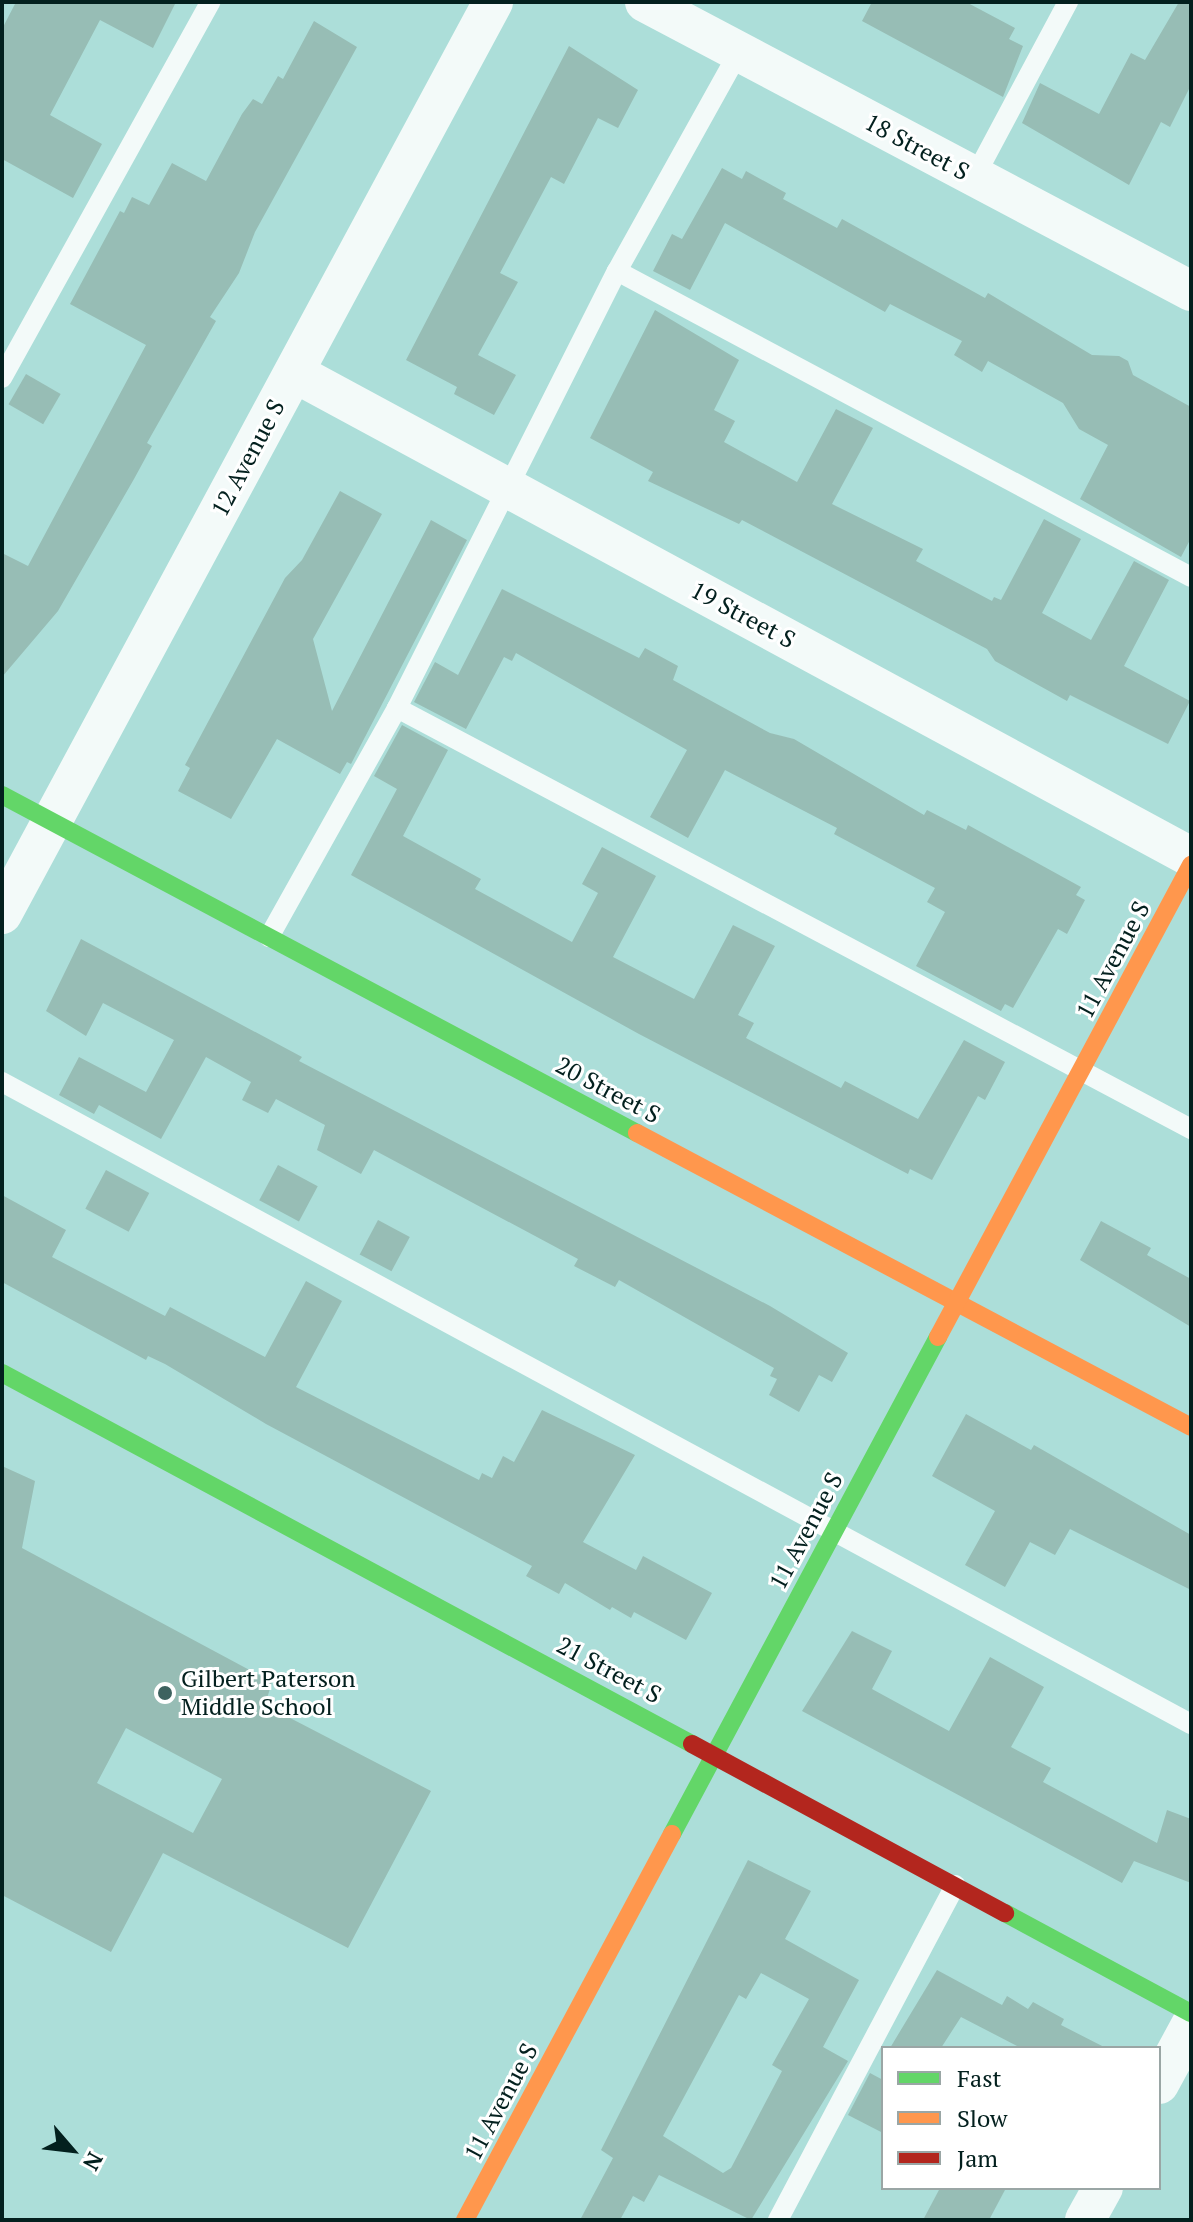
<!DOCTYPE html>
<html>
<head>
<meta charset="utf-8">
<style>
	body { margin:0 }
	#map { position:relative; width:1193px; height:2222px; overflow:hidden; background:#acded9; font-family:"PT Serif",serif }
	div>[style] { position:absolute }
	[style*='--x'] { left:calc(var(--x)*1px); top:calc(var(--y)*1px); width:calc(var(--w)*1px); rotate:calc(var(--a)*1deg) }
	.building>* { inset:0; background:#97bdb5; transform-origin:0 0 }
	.lane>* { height:20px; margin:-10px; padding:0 10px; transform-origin:10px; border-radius:10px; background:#f3faf9 }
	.street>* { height:40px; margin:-20px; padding:0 20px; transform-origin:20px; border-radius:20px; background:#f3faf9 }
	.fast>* { height:18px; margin:-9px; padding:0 9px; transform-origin:9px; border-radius:9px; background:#63d668 }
	.slow>* { height:18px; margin:-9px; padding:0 9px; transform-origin:9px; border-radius:9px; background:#ff974d }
	.jam>* { height:18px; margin:-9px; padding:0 9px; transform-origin:9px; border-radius:9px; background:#b3261e }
	.dots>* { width:22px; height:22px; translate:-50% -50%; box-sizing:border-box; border:4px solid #fff; border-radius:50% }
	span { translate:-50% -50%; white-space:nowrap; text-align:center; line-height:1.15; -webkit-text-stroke:6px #fff; paint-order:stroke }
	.street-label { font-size:24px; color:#03201e }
	.poi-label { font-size:24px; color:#03201e }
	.left { translate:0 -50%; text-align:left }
	.frame { position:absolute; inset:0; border:4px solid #03201e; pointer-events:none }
	.legend { position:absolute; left:881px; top:2046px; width:280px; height:144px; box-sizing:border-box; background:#fff; border:2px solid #9aa6a5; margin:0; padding:10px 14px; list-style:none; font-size:24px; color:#03201e }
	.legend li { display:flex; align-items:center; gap:16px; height:40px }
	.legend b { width:40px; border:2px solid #9aa6a5 }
	.north { position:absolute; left:32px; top:2110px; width:80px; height:80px; -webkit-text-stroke:6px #fff; paint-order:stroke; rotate:118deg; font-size:22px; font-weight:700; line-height:32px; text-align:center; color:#03201e }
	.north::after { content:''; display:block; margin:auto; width:28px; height:36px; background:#03201e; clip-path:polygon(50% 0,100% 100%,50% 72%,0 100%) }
</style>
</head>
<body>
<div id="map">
	<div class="building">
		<i style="clip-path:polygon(16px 2px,176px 2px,153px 48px,100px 20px,50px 115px,102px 144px,73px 198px,2px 159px,2px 29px)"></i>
		<i style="clip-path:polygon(872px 2px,966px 2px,1015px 28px,1009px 39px,1023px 46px,1003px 97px,862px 21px)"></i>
		<i style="clip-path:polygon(1179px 2px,1191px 2px,1191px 85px,1170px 127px,1161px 122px,1129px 185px,1022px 123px,1040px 83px,1099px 114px,1131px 53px,1145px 60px)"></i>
		<i style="clip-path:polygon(314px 21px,357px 47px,255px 232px,239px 273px,210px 317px,216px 321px,147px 443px,152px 446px,134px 479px,58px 611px,2px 677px,2px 553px,28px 566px,146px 345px,70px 304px,120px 211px,124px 213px,132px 197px,149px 205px,172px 163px,206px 181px,242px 114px,253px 99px,262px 104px,278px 76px,283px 79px)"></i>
		<i style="clip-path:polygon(569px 46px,638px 90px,618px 128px,598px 118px,564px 184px,551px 177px,500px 273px,518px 282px,478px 355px,516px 375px,494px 415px,454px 394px,457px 387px,406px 360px)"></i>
		<i style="clip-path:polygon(722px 168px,742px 179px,746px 171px,786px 193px,783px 199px,837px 228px,842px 219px,985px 298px,988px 293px,1092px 355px,1119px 356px,1128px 361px,1133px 375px,1191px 407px,1191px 538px,1181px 557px,1080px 499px,1108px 445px,1079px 429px,1063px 403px,988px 361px,982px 372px,954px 355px,962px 341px,890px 304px,885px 312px,725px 223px,690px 290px,653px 271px,672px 234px,682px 239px)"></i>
		<i style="clip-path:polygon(655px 310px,739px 360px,714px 410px,735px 421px,724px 442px,797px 482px,836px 409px,873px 428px,832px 504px,923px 549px,916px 561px,992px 601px,994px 597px,1001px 600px,1044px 519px,1081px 539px,1042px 613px,1091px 640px,1134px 561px,1169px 580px,1124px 666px,1190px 701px,1168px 744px,1070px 695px,1067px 701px,995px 661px,987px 649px,742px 520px,739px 524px,648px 481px,653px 472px,590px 438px)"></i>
		<i style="left:26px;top:374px;width:40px;height:35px;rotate:30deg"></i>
		<i style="clip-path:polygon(340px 491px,382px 514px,313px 639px,332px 711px,431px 520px,467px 540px,351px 764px,347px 762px,340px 774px,277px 739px,231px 819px,178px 791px,190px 768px,185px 765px,285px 578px,302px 560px)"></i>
		<i style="clip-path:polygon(502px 589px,639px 658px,645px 648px,678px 666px,673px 680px,770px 733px,794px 739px,924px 815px,927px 810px,966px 830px,968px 825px,1081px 887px,1076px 895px,1085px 900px,1067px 934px,1058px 929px,1013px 1008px,1005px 1004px,1001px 1011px,916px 966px,945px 912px,927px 902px,935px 888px,834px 834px,837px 828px,725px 770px,688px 838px,650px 817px,687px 750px,516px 653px,512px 661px,504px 657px,466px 729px,414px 702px,435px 662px,458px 675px)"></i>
		<i style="clip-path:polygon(402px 725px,448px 750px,403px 836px,481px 879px,475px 889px,572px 942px,598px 893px,582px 884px,602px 847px,656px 876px,613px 957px,694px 999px,733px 925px,775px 946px,738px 1015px,754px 1023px,746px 1038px,841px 1088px,845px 1081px,918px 1119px,964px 1040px,1005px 1062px,985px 1100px,978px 1096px,932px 1180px,910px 1169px,908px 1174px,639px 1034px,351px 875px,397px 789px,374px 776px)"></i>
		<i style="clip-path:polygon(81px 939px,302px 1057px,299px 1061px,770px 1306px,848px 1353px,832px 1382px,819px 1375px,799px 1412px,769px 1395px,777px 1379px,770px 1376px,774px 1368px,619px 1280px,615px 1287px,574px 1266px,578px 1259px,374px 1150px,361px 1174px,317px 1150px,325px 1125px,276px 1099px,268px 1113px,242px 1100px,251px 1082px,206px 1057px,161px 1139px,99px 1105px,94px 1114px,59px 1095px,79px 1057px,146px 1092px,174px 1040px,103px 1003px,86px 1036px,46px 1011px)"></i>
		<i style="left:278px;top:1165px;width:45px;height:40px;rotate:28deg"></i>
		<i style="left:106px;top:1170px;width:49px;height:44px;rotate:28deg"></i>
		<i style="clip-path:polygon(2px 1195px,66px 1230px,52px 1257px,165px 1316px,170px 1307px,265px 1357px,306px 1281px,342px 1301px,296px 1387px,479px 1480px,482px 1473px,492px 1478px,503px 1456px,514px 1462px,542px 1410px,635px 1455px,583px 1542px,636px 1570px,643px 1556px,712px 1593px,686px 1640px,634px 1612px,631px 1618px,612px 1607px,610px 1610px,565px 1583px,559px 1594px,526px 1576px,532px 1566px,266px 1424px,165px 1364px,148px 1356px,146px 1360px,2px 1282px)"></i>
		<i style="left:378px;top:1220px;width:36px;height:39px;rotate:28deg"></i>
		<i style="clip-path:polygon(1101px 1221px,1151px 1248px,1147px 1255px,1191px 1279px,1191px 1327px,1080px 1260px)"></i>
		<i style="clip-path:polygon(966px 1414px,1031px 1450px,1034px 1445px,1191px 1535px,1191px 1590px,1070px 1529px,1055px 1555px,1030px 1542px,1005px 1587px,965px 1565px,995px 1511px,932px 1476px)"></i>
		<i style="clip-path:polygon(evenodd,2px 1466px,35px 1481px,22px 1548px,272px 1682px,265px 1705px,431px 1791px,348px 1948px,163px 1853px,111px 1952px,2px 1895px,2px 1466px,126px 1728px,222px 1779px,193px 1833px,97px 1783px,126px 1728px)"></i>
		<i style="clip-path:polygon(852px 1631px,892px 1651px,872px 1689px,949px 1731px,990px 1657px,1044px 1687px,1011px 1747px,1051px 1768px,1043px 1782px,1157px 1843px,1167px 1810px,1191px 1819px,1191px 1883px,1134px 1861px,1122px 1883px,802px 1711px)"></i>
		<i style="clip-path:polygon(evenodd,748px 1860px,811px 1891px,785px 1939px,859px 1980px,823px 2047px,848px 2061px,751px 2220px,659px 2175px,644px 2202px,633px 2196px,620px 2220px,580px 2220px,613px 2158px,601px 2150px,748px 1860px,761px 1973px,809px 1999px,772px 2065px,782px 2071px,731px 2168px,723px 2173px,663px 2136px,739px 1995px,746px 1999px,761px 1973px)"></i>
		<i style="clip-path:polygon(937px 1970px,1002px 2005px,1007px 1996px,1028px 2009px,1033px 2002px,1064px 2019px,1061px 2025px,1106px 2048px,1021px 2048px,961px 2017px,941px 2048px,890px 2048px)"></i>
		<i style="clip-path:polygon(870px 2073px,883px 2080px,883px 2133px,848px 2115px)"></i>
		<i style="clip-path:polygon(940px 2188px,1006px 2188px,989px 2220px,923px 2220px)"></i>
	</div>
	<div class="lane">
		<i style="--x:974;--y:178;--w:200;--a:-61.9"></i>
		<i style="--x:617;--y:271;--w:650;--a:28.06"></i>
		<i style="--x:2;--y:378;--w:430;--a:-61"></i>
		<i style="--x:397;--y:708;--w:899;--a:27.93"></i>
		<i style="--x:269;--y:937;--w:262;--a:-60.8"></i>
		<i style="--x:397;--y:708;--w:489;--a:-63.3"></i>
		<i style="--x:617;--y:271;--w:251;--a:-60.9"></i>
		<i style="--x:2;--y:1082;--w:1351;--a:28.37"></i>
		<i style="--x:778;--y:2220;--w:379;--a:-62.1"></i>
	</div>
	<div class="street">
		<i style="--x:645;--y:2;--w:618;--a:27.89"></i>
		<i style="--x:295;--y:373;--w:1018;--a:28.38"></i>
		<i style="--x:2;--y:914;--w:1036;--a:-61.7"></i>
		<i style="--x:1159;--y:2084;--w:67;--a:-61.5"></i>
		<i style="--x:1085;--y:2220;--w:37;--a:-61"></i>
	</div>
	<div class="fast">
		<i style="--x:2;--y:795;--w:719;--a:28.03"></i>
		<i style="--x:2;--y:1373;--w:783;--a:28.27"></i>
		<i style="--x:672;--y:1834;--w:564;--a:-61.84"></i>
		<i style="--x:1005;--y:1913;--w:211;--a:28.3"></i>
	</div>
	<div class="slow">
		<i style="--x:637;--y:1133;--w:627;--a:27.95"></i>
		<i style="--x:938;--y:1337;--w:536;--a:-61.81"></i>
		<i style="--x:465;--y:2220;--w:438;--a:-61.8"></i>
	</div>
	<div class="jam">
		<i style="--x:692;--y:1744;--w:356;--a:28.4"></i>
	</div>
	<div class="dots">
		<i style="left:165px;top:1693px;background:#3e625f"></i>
	</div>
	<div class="street-label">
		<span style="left:917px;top:147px;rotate:28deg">18 Street S</span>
		<span style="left:248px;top:458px;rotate:-62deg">12 Avenue S</span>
		<span style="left:743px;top:615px;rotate:28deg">19 Street S</span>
		<span style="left:1113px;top:960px;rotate:-62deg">11 Avenue S</span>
		<span style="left:608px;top:1090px;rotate:28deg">20 Street S</span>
		<span style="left:806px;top:1531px;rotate:-62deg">11 Avenue S</span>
		<span style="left:609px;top:1670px;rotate:28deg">21 Street S</span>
		<span style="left:501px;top:2102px;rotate:-62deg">11 Avenue S</span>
	</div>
	<div class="poi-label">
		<span class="left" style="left:181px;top:1693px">Gilbert Paterson<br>Middle School</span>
	</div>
	<div class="frame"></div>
	<ul class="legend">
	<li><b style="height:10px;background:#63d668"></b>Fast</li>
	<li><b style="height:10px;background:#ff974d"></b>Slow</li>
	<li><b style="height:10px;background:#b3261e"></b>Jam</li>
	</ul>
	<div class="north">N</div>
</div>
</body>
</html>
